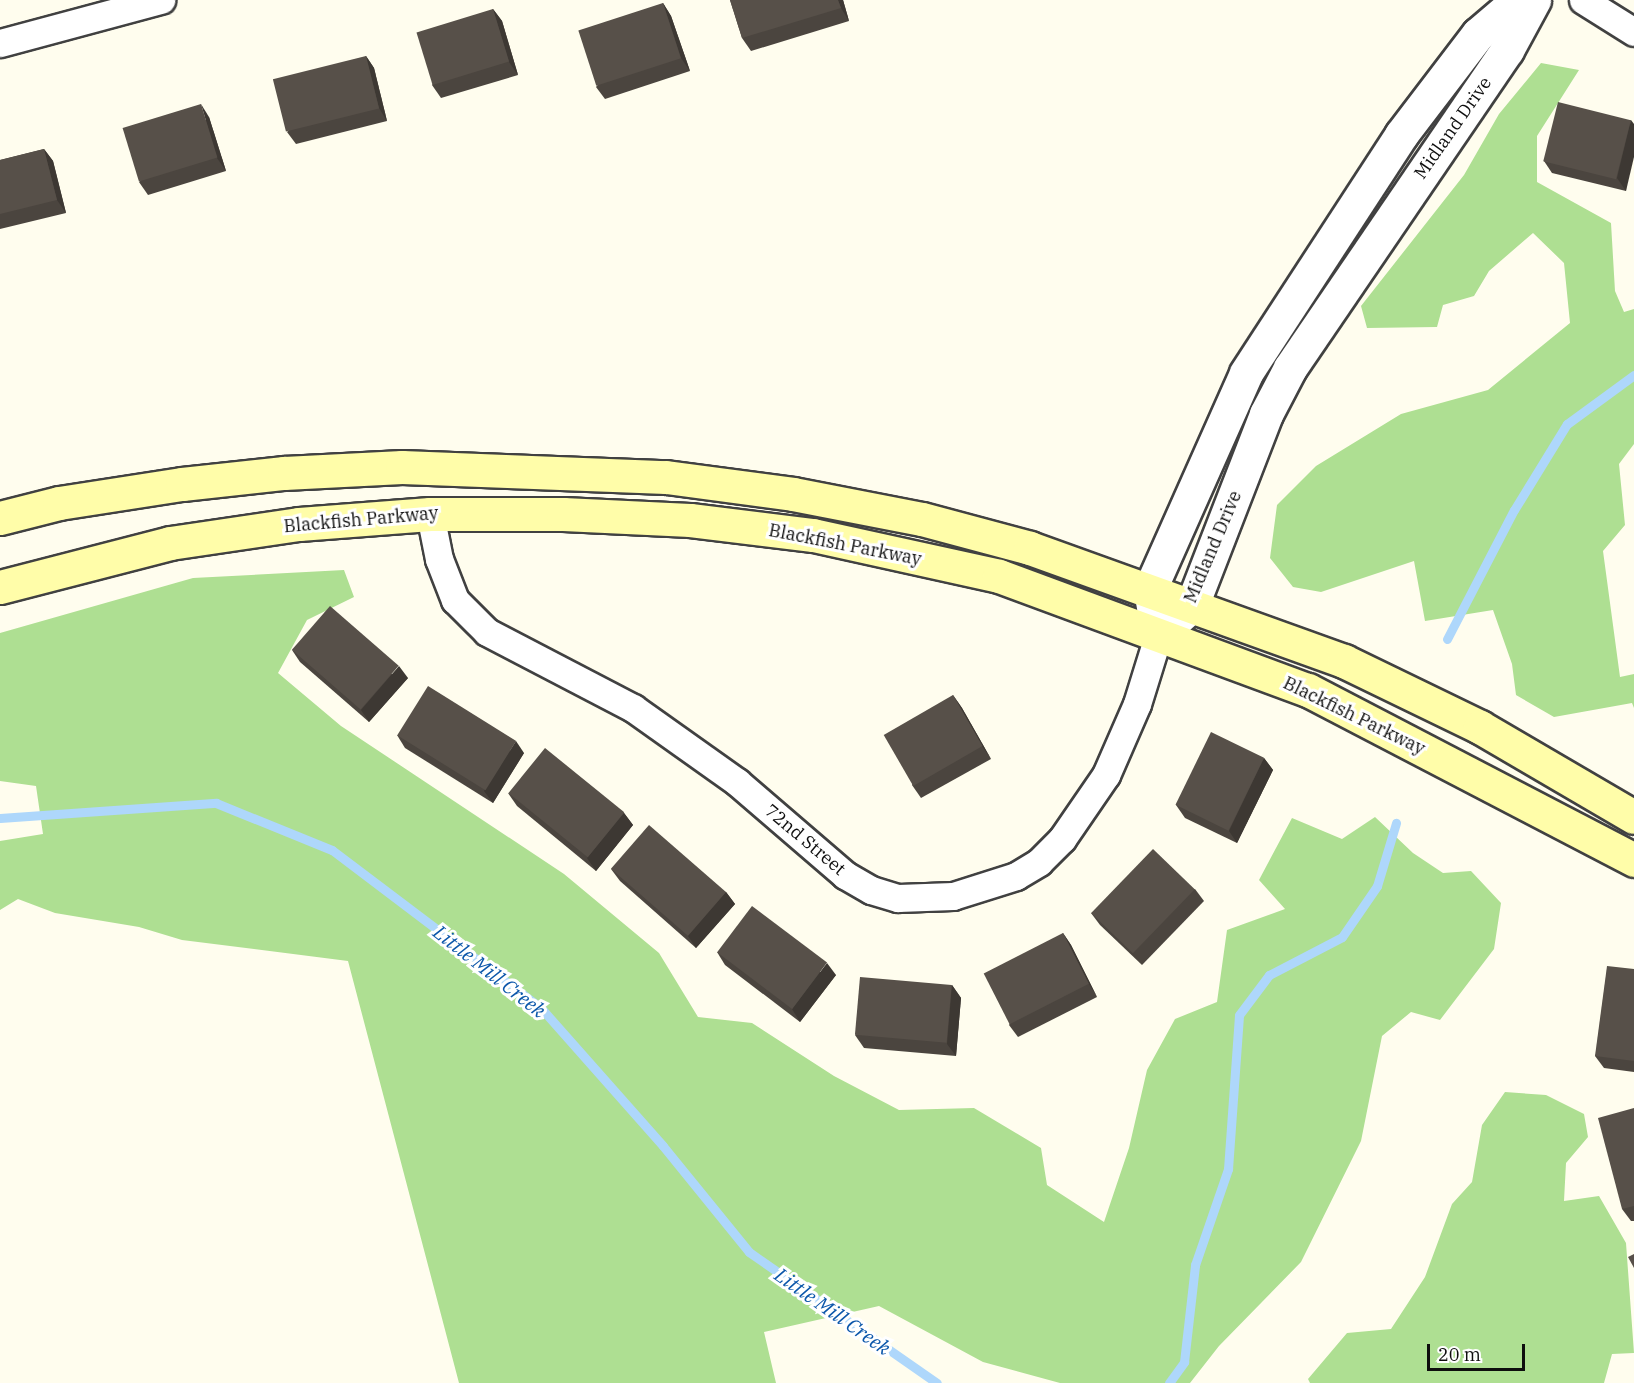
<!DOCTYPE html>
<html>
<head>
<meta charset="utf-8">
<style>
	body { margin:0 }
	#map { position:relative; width:1634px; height:1383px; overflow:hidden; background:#fffdee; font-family:"IBM Plex Serif",serif }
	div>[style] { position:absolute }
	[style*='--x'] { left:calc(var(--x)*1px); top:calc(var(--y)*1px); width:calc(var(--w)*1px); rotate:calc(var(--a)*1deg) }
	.forest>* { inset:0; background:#aedf92 }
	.stream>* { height:9px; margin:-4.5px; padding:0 4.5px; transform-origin:4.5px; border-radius:4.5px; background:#aed7fb }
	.roads { filter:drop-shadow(2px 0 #414141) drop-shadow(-2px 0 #414141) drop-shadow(0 2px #414141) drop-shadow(0 -2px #414141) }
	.minor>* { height:27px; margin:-13.5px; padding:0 13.5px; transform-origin:13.5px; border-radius:13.5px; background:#fff }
	.tertiary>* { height:33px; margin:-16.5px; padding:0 16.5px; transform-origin:16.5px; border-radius:16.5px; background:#fff }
	.secondary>* { height:33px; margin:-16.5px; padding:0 16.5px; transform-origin:16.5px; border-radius:16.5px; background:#fffda9 }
	.wall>* { inset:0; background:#4b453f }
	.shaded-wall>* { inset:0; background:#3d3833 }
	.building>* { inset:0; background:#575049; transform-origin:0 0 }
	span { translate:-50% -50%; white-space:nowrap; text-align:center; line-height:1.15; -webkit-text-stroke:6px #fff; paint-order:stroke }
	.street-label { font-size:18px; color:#0e0e0e }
	.water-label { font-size:20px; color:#0c57aa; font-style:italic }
	.scale { position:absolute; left:1427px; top:1344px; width:98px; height:27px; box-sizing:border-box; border:3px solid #0e0e0e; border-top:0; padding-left:8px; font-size:18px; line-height:21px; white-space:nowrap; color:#0e0e0e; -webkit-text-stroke:4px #fff; paint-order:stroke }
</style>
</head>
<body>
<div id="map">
	<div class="forest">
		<i style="clip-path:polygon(1541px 63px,1579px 70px,1537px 136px,1537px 182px,1611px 223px,1615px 291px,1624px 312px,1634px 309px,1634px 444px,1619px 464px,1625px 525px,1603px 551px,1620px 677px,1634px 674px,1634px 708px,1632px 703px,1554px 717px,1516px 695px,1512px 664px,1493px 610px,1425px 621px,1414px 561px,1321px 592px,1293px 587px,1270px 558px,1277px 505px,1316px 466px,1401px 414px,1488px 390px,1570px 323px,1564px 263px,1533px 233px,1489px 271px,1474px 296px,1443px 305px,1437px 327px,1367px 328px,1361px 306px,1464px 175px,1499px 114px)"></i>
		<i style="clip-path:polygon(344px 570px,354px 597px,307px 620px,278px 673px,341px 726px,564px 874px,659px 953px,698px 1017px,752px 1023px,834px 1076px,899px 1110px,974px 1108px,1041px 1148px,1047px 1185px,1104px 1222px,1129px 1148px,1147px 1070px,1175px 1019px,1217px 1002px,1227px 930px,1285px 909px,1259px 880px,1292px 818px,1342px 839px,1375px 817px,1413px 853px,1443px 873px,1471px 871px,1501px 903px,1494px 949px,1440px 1020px,1411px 1012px,1382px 1036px,1361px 1141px,1301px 1262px,1219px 1346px,1190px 1383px,1060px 1383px,983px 1362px,879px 1306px,764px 1332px,776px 1383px,459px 1383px,348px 961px,182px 940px,139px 927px,55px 913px,18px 899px,0 910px,0 841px,43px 834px,36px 786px,0 781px,0 633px,193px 578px)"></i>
		<i style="clip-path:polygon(1505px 1092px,1546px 1095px,1584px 1114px,1588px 1137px,1566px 1163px,1564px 1201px,1599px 1196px,1626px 1243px,1634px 1353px,1612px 1354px,1604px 1383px,1310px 1383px,1308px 1379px,1347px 1333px,1391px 1329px,1425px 1277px,1452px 1204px,1472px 1182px,1482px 1125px)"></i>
	</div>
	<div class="stream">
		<i style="--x:1447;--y:639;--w:145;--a:-62.6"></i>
		<i style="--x:1514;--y:510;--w:101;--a:-58.4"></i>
		<i style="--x:1567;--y:424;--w:83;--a:-36.2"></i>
		<i style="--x:0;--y:818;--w:217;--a:-4"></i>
		<i style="--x:216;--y:803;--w:125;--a:22.1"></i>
		<i style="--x:332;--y:850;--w:262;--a:37.1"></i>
		<i style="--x:541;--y:1008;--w:184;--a:48.5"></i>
		<i style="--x:663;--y:1146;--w:136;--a:50.9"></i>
		<i style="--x:749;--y:1252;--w:229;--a:34.9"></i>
		<i style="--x:1169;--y:1383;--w:26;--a:-54"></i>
		<i style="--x:1184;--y:1362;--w:98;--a:-83.5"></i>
		<i style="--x:1195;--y:1265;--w:102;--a:-71"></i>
		<i style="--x:1228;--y:1169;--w:154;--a:-85.9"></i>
		<i style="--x:1239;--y:1015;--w:50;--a:-53.1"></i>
		<i style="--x:1269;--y:975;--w:82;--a:-27.5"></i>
		<i style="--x:1342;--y:937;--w:62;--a:-55.5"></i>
		<i style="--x:1377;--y:886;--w:66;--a:-73.2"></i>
	</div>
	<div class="roads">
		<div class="minor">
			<i style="--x:1583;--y:0;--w:60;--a:32.1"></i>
			<i style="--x:0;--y:43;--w:167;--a:-15"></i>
			<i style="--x:430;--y:514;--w:46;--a:78.7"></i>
			<i style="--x:439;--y:559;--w:44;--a:68.7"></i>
			<i style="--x:455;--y:600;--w:45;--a:45"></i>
			<i style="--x:487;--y:632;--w:165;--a:27.5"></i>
			<i style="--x:633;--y:708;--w:128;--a:35.4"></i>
			<i style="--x:737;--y:782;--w:143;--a:40.7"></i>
			<i style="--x:845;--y:875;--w:30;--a:30"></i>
			<i style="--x:871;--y:890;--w:28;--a:17"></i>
			<i style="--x:898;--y:898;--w:55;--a:-2.1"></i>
			<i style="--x:953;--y:896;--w:66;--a:-17.6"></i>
			<i style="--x:1016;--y:876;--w:27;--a:-31"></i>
			<i style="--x:1039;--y:862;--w:33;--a:-45"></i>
			<i style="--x:1062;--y:839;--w:78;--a:-55.5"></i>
			<i style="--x:1106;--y:775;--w:77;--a:-66.4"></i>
			<i style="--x:1137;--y:704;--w:71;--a:-72.8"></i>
		</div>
		<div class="tertiary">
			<i style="--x:1171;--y:624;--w:28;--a:-42"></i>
			<i style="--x:1192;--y:605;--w:205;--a:-68.8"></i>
			<i style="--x:1266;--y:414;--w:52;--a:-62.4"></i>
			<i style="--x:1290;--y:368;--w:385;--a:-55.7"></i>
			<i style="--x:1507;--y:50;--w:57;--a:-61.6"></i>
			<i style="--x:1158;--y:636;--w:48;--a:-99.7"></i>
			<i style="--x:1150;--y:589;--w:236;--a:-66"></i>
			<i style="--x:1246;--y:373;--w:284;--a:-56.9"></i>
			<i style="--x:1401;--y:135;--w:127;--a:-52.7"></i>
			<i style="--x:1478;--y:34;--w:52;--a:-40.4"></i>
		</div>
		<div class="secondary">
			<i style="--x:0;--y:518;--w:61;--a:-14.3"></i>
			<i style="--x:59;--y:503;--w:124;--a:-8.8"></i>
			<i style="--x:182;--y:484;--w:103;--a:-6.2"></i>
			<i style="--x:284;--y:473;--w:118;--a:-2.9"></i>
			<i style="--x:402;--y:467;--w:264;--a:2.2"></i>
			<i style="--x:666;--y:477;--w:128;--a:7.6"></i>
			<i style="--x:793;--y:494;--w:131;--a:11"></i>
			<i style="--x:922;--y:519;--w:112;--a:15"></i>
			<i style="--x:1030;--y:548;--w:334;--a:19.8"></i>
			<i style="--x:1344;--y:661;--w:151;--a:25.9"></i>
			<i style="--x:1480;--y:727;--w:178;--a:30.3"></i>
			<i style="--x:0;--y:587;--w:176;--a:-14.5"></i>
			<i style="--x:170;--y:543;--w:130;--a:-8.4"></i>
			<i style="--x:299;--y:524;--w:131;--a:-4.4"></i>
			<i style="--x:430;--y:514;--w:133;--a:0"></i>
			<i style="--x:563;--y:514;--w:127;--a:2.7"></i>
			<i style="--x:690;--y:520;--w:124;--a:7"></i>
			<i style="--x:813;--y:535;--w:190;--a:12.4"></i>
			<i style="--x:999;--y:576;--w:329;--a:20.3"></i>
			<i style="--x:1308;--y:690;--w:368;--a:27.5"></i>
		</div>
	</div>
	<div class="wall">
		<i style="clip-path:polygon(730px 0,843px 0,849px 21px,751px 51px,742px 38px)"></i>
		<i style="clip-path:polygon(663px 3px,671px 16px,690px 71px,605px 99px,596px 87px)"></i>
		<i style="clip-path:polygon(493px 9px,502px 21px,518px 75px,441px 98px,432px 85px)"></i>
		<i style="clip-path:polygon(366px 56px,374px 68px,387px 121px,296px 144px,287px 132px)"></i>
		<i style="clip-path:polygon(209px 117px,226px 171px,148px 195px,139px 182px)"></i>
		<i style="clip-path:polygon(1631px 120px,1626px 191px,1552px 173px,1544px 161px)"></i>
		<i style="clip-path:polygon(44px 149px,53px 161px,66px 213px,0 229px,0 160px)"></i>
		<i style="clip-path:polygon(292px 650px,408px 678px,369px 722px,300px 662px)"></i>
		<i style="clip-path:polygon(953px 695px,962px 708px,991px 759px,921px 798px,912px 785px)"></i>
		<i style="clip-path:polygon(397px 735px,524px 753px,493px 803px,405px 748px)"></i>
		<i style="clip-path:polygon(1264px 758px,1273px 770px,1237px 843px,1185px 818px,1176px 805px)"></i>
		<i style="clip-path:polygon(508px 793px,624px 813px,633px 825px,596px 871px,517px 806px)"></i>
		<i style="clip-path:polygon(611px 869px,726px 892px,735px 904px,696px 948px,620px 881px)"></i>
		<i style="clip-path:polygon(1195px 889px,1204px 901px,1142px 965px,1100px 925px,1091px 913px)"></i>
		<i style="clip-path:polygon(1063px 933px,1071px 945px,1097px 997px,1018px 1037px,1009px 1025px)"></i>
		<i style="clip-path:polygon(717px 952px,836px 975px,800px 1022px,725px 965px)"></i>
		<i style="clip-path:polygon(1634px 969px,1634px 1072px,1604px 1068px,1595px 1056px)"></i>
		<i style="clip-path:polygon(952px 985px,961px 998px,956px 1056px,864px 1048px,855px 1035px)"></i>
		<i style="clip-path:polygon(1634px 1108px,1634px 1221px,1631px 1221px,1622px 1209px)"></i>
	</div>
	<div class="shaded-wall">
		<i style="clip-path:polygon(838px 0,843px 0,849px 21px,841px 8px)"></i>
		<i style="clip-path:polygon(663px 3px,671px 16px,690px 71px,681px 58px)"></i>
		<i style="clip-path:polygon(493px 9px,502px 21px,518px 75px,509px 62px)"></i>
		<i style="clip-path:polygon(366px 56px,374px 68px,387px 121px,379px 108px)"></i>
		<i style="clip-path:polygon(201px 104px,209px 117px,226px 171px,217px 158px)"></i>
		<i style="clip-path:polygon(1631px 120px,1634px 124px,1634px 157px,1626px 191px,1617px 178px)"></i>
		<i style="clip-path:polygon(44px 149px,53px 161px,66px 213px,57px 200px)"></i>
		<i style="clip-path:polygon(399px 666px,408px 678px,369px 722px,361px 710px)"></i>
		<i style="clip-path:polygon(953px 695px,962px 708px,991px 759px,982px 746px)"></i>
		<i style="clip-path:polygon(516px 741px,524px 753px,493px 803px,484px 791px)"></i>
		<i style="clip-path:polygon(1264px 758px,1273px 770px,1237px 843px,1229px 831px)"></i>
		<i style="clip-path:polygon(624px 813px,633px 825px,596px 871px,587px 858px)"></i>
		<i style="clip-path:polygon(726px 892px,735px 904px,696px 948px,688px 936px)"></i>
		<i style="clip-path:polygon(1063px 933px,1071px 945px,1097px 997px,1089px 984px)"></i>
		<i style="clip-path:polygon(827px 963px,836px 975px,800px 1022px,792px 1009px)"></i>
		<i style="clip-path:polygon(952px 985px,961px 998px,956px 1056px,947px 1044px)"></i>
	</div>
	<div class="building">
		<i style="clip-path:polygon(730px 0,838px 0,841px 8px,742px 38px)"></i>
		<i style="left:663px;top:3px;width:58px;height:89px;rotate:72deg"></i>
		<i style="left:493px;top:9px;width:55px;height:80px;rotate:73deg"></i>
		<i style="left:366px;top:56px;width:54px;height:96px;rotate:76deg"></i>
		<i style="left:1558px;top:102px;width:75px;height:61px;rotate:14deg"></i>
		<i style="left:201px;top:104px;width:56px;height:82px;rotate:73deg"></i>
		<i style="clip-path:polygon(44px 149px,57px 200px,0 214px,0 160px)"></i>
		<i style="left:330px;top:606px;width:91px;height:58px;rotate:41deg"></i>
		<i style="left:428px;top:686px;width:104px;height:58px;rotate:32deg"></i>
		<i style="left:953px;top:695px;width:59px;height:80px;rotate:60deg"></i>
		<i style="left:1211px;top:732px;width:59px;height:81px;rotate:26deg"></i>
		<i style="left:545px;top:748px;width:102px;height:58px;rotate:39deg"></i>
		<i style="left:649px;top:825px;width:102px;height:58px;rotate:41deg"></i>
		<i style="left:1153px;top:849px;width:58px;height:89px;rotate:44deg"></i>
		<i style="left:752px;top:906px;width:94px;height:58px;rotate:37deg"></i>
		<i style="left:1063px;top:933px;width:57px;height:89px;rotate:63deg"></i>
		<i style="clip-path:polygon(1607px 966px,1634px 969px,1634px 1061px,1595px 1056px)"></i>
		<i style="left:860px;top:977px;width:92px;height:58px;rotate:5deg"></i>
		<i style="clip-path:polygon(1634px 1108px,1634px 1206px,1622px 1209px,1598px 1118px)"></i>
		<i style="clip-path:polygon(1634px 1254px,1634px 1268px,1628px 1257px)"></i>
	</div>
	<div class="street-label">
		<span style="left:1453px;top:128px;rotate:-55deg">Midland Drive</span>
		<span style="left:361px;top:520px;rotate:-5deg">Blackfish Parkway</span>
		<span style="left:845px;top:545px;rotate:11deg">Blackfish Parkway</span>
		<span style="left:1213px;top:547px;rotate:-67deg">Midland Drive</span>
		<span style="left:1354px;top:716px;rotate:26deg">Blackfish Parkway</span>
		<span style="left:805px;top:840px;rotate:40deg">72nd Street</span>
	</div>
	<div class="water-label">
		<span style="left:490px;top:971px;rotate:38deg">Little Mill Creek</span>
		<span style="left:833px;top:1311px;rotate:35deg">Little Mill Creek</span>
	</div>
	<div class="scale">20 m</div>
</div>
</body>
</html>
